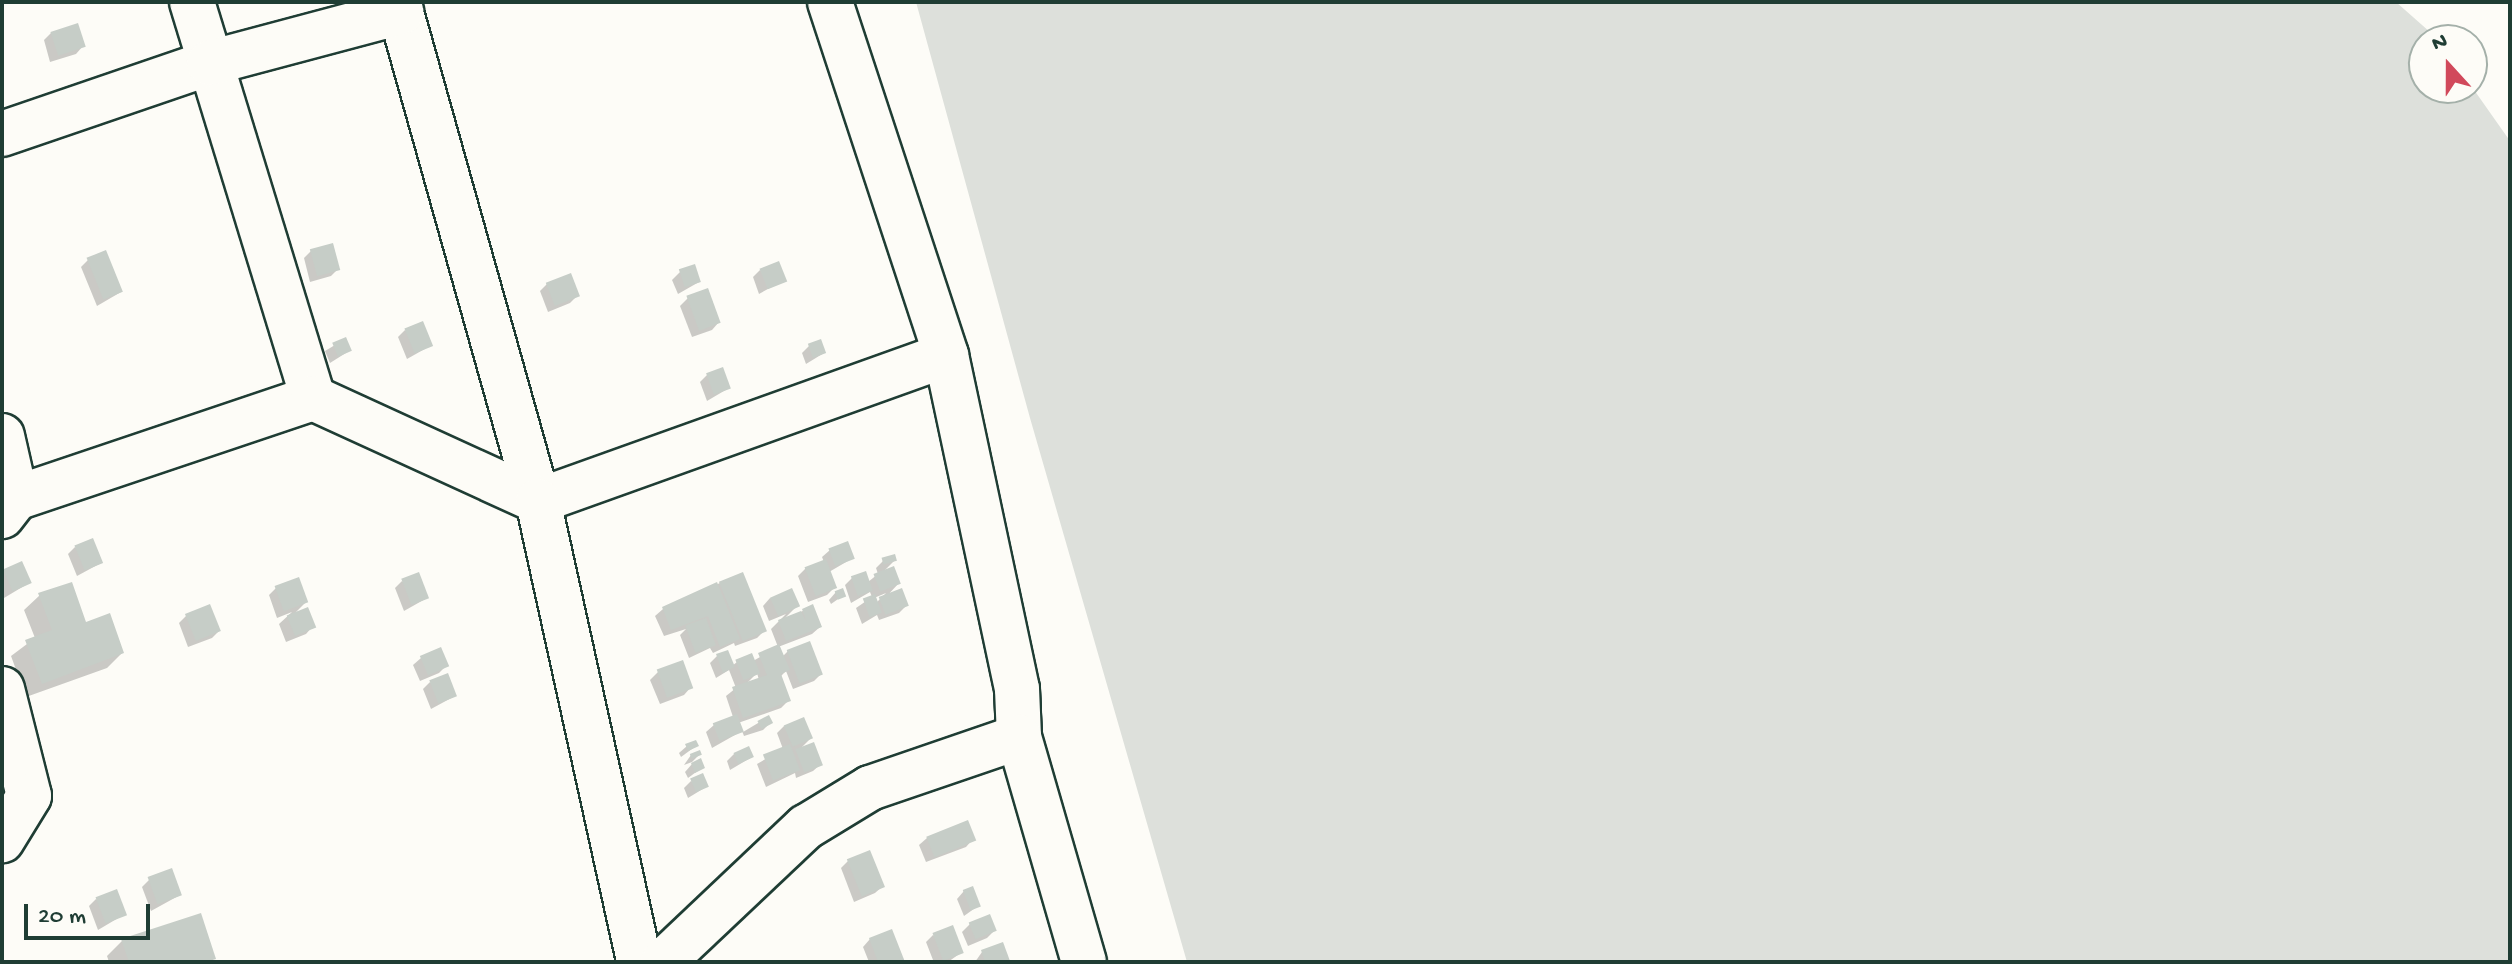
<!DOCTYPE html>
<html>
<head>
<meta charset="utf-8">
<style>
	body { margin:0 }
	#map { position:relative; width:2512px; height:964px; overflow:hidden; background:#fdfcf7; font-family:"Gochi Hand",sans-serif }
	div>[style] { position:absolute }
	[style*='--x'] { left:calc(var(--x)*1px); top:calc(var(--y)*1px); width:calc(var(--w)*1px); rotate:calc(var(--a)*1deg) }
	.green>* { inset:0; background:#dde0db }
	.shadow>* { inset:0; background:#0003 }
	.building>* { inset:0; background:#c6cdc7; transform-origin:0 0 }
	.roads { filter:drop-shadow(2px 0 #1f3d34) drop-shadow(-2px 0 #1f3d34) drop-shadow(0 2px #1f3d34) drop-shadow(0 -2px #1f3d34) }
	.minor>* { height:44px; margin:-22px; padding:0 22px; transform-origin:22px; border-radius:22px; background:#fdfcf7 }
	span { translate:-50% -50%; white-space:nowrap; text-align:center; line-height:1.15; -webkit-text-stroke:6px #fdfcf7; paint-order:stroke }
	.frame { position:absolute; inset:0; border:4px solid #1f3d34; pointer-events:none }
	.north { position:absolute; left:2408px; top:24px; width:80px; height:80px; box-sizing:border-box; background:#fdfcf7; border:2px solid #a4b0a9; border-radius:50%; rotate:339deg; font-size:22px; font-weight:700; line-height:32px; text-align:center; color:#1f3d34 }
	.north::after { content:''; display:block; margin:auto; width:28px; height:36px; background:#d1495b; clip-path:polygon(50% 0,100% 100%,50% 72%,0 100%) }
	.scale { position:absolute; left:24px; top:904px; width:126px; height:36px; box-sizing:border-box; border:4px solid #1f3d34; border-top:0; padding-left:10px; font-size:24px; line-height:28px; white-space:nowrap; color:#1f3d34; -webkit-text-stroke:6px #fdfcf7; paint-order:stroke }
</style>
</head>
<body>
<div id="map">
	<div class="green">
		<i style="clip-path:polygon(916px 2px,2396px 2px,2439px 40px,2424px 40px,2424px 88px,2472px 87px,2510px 141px,2510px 962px,1187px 962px,1030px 418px)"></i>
	</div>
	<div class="shadow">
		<i style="clip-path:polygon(51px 33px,83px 46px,76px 54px,50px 62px,44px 40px)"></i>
		<i style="clip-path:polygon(311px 251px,338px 269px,331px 276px,310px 282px,304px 258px)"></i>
		<i style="clip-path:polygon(88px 260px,121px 292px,97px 306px,81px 267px)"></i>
		<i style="clip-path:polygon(760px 270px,784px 280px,759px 294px,753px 277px)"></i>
		<i style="clip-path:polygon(680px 272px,699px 282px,678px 294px,672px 280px)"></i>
		<i style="clip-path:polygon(547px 284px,578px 295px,570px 303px,548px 312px,540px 291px)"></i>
		<i style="clip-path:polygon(688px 298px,719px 322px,712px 330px,692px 337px,680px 306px)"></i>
		<i style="clip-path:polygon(405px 330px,430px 346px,407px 359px,398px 337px)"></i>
		<i style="clip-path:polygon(345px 339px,349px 351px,330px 363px,325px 351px)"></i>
		<i style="clip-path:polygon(809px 346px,824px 353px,806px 364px,802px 353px)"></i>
		<i style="clip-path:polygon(707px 375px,729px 388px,707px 401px,700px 382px)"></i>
		<i style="clip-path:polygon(75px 547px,101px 563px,77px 576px,68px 554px)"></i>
		<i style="clip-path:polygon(830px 550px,853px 558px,829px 572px,835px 587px,827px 595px,808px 602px,798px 576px,805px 569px,824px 562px,822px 557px)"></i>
		<i style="clip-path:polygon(evenodd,895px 560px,883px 572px,899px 583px,886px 597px,907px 605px,899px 613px,879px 620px,877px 615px,862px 624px,856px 608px,872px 597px,870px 592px,851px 603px,845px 585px,852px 578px,868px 582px,878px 574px,876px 568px,883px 561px,895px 560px,886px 593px,876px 603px,874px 598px,886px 593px)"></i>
		<i style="clip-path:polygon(4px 570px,29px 583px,4px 598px)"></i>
		<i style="clip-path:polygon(402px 581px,427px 598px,404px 611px,395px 588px)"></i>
		<i style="clip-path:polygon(720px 583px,764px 631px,757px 638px,735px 646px,734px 643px,713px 653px,710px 648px,689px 658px,680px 635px,686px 629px,664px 636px,655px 616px,663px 609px)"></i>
		<i style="clip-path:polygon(276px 588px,306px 602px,293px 615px,313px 626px,306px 634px,286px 642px,279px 624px,292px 612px,277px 618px,269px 595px)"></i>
		<i style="clip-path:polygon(836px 592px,844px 595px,831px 604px,829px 600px)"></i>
		<i style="clip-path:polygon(40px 595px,122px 653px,107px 668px,26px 697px,11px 656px,35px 638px,24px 610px)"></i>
		<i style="clip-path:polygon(evenodd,770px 598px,798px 605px,784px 619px,812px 607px,820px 627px,812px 634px,778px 647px,782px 657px,788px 651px,821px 674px,814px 681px,793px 689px,786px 671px,780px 677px,788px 701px,781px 708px,738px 723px,743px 732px,768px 717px,770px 723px,763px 730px,744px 736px,742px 731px,712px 748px,706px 732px,714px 725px,733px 717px,726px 696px,736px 688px,729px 670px,716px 678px,710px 663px,717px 656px,732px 666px,737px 662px,753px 661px,778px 647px,771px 629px,786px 614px,769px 621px,763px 606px,770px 598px,757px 673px,759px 680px,745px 685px,757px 673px)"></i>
		<i style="clip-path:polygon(186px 616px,219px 631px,212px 638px,188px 647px,179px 623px)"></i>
		<i style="clip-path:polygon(421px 658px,446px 666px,439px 673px,420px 681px,413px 665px)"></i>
		<i style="clip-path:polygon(682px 663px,691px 687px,684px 695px,660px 704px,650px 680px,658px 672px)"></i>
		<i style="clip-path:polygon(430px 682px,455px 696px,431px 709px,423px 689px)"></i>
		<i style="clip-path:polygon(784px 726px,811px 738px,799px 750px,821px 764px,813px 771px,796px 778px,795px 773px,766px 787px,757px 764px,783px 749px,777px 733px)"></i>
		<i style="clip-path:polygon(687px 746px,696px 746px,681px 757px,679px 753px)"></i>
		<i style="clip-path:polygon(700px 754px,692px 762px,684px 765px,691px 755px)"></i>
		<i style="clip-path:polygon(734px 754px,752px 757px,730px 770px,727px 761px)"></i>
		<i style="clip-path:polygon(692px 764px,703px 767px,688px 778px,685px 772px)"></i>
		<i style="clip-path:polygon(691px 781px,706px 787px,688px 798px,684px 788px)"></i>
		<i style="clip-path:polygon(927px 838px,973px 839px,966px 847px,926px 862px,919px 845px)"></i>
		<i style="clip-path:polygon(848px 861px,883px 886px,875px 893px,854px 902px,841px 868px)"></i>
		<i style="clip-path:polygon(149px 880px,180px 895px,151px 911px,142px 887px)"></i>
		<i style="clip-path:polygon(964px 891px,978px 906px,964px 916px,957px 899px)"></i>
		<i style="clip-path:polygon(96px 899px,125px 914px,98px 930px,89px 906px)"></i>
		<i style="clip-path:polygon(970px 924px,994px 931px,987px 938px,968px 946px,962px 932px)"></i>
		<i style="clip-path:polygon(933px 935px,962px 952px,948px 962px,928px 962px,933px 960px,926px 942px)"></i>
		<i style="clip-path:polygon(870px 939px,903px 962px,869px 962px,863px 947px)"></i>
		<i style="clip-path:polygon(122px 941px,214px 958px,210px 962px,109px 962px,107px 956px)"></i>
		<i style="clip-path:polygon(982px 952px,1008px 961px,975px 962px)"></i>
	</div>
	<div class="building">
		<i style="left:78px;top:23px;width:25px;height:29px;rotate:72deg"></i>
		<i style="left:333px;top:243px;width:28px;height:24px;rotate:75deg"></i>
		<i style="left:106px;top:250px;width:45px;height:21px;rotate:68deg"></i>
		<i style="left:779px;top:261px;width:22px;height:21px;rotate:68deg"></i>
		<i style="left:695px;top:264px;width:19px;height:17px;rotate:72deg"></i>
		<i style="left:571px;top:273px;width:25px;height:27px;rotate:69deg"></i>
		<i style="left:708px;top:288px;width:37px;height:23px;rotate:70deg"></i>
		<i style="left:423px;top:321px;width:27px;height:20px;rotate:68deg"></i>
		<i style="left:346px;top:337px;width:15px;height:15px;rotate:67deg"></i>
		<i style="left:821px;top:339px;width:15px;height:14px;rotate:70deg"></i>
		<i style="left:723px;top:367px;width:23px;height:18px;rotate:70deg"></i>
		<i style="left:93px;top:538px;width:27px;height:20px;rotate:68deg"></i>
		<i style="left:848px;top:541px;width:19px;height:21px;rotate:69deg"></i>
		<i style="left:895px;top:554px;width:7px;height:14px;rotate:74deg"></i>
		<i style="left:826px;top:559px;width:31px;height:23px;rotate:69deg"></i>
		<i style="left:22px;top:561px;width:24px;height:21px;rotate:66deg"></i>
		<i style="left:894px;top:566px;width:19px;height:22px;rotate:69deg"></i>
		<i style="left:866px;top:571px;width:21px;height:16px;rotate:71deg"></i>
		<i style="left:419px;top:572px;width:28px;height:19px;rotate:69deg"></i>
		<i style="left:743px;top:572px;width:64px;height:26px;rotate:68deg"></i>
		<i style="left:299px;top:577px;width:27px;height:26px;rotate:70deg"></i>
		<i style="clip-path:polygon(72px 582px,86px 622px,110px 613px,124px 653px,42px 684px,25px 640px,52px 630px,38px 593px)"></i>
		<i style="clip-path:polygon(717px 582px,740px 639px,720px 647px,708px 616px,671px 630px,662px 607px)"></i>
		<i style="left:792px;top:588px;width:20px;height:24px;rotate:66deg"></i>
		<i style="left:843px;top:588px;width:9px;height:9px;rotate:69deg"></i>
		<i style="left:902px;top:588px;width:19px;height:25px;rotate:69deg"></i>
		<i style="left:875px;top:594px;width:20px;height:13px;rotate:70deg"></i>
		<i style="left:210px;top:604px;width:29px;height:27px;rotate:68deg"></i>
		<i style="clip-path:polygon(813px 604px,822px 627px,786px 641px,778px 620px,801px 611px,807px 623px,802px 609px)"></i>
		<i style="left:308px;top:607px;width:22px;height:23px;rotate:68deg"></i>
		<i style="left:706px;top:618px;width:29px;height:22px;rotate:70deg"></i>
		<i style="left:810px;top:641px;width:36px;height:25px;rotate:69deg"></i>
		<i style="clip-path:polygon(779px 644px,790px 670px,781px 674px,791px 701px,743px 718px,732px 687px,767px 675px,758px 653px)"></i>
		<i style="left:441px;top:647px;width:21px;height:23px;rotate:67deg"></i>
		<i style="clip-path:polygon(728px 650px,735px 667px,723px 673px,716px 654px)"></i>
		<i style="left:752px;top:653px;width:22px;height:18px;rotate:68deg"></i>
		<i style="left:683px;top:660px;width:30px;height:28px;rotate:70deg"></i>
		<i style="left:448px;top:673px;width:25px;height:20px;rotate:69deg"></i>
		<i style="left:737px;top:714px;width:19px;height:26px;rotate:69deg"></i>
		<i style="left:769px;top:715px;width:9px;height:13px;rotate:63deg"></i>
		<i style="left:804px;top:717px;width:23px;height:22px;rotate:67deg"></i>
		<i style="clip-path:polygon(696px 740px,699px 746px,688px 751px,685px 744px)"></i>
		<i style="left:814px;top:742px;width:25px;height:20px;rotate:69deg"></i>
		<i style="left:790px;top:744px;width:28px;height:29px;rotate:69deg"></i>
		<i style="left:749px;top:746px;width:12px;height:17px;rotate:66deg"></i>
		<i style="left:700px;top:750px;width:5px;height:11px;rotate:68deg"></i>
		<i style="clip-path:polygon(701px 758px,705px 768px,695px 773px,691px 763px)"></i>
		<i style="left:703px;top:773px;width:15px;height:14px;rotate:67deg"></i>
		<i style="left:968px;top:820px;width:22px;height:45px;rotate:68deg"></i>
		<i style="left:870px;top:850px;width:40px;height:25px;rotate:68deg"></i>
		<i style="left:172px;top:868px;width:29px;height:26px;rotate:70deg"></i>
		<i style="left:973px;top:886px;width:22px;height:11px;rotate:69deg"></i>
		<i style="left:117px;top:889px;width:28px;height:23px;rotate:69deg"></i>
		<i style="clip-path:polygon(201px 913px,216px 959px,206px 962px,129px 962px,121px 939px)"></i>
		<i style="left:990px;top:914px;width:18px;height:23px;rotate:68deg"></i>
		<i style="left:953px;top:925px;width:30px;height:22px;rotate:69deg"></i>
		<i style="clip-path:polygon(892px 929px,905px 962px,878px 962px,869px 938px)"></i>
		<i style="clip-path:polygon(1003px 942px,1010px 961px,985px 962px,981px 950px)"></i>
	</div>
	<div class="roads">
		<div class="minor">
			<i style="--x:192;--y:2;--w:414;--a:73"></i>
			<i style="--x:398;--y:2;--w:518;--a:74.33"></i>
			<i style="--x:538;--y:501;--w:433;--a:-19.7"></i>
			<i style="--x:830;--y:2;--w:372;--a:71.8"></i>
			<i style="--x:946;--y:355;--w:341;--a:78"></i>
			<i style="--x:1017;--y:689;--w:48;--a:87.6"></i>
			<i style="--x:1019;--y:737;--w:234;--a:73.9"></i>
			<i style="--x:2;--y:134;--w:219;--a:-18.9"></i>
			<i style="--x:209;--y:63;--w:199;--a:-14.9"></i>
			<i style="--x:2;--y:436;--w:64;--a:77.3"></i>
			<i style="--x:16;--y:498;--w:23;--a:128"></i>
			<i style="--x:16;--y:498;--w:313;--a:-18.6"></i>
			<i style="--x:313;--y:398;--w:247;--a:24.6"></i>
			<i style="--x:538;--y:501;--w:472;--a:77.6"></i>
			<i style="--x:2;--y:689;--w:110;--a:75.8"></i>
			<i style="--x:29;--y:796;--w:52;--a:121.5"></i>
			<i style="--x:663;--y:962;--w:197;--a:-43.4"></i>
			<i style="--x:806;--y:827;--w:75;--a:-31.4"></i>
			<i style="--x:870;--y:788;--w:157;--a:-18.9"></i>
		</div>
	</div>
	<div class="frame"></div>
	<div class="north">N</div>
	<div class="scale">20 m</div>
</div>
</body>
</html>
